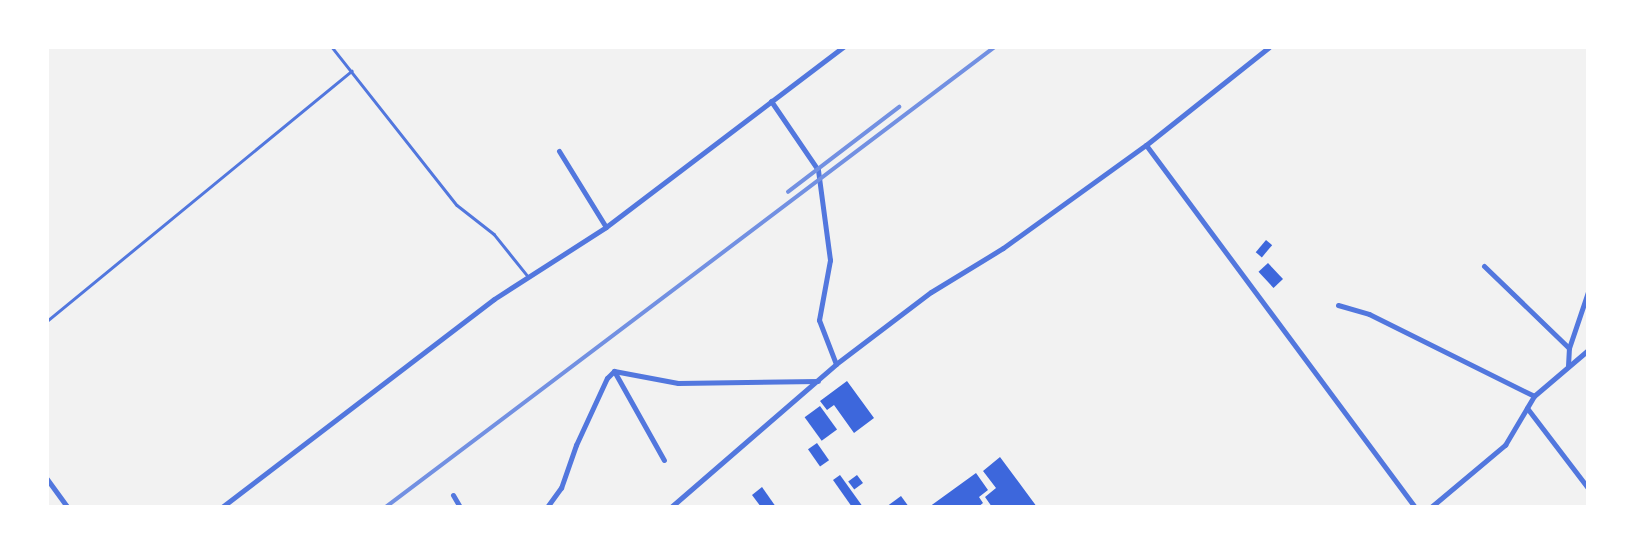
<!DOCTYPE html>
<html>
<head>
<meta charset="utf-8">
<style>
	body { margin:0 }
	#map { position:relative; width:1635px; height:554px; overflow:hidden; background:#f2f2f2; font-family:Montserrat,sans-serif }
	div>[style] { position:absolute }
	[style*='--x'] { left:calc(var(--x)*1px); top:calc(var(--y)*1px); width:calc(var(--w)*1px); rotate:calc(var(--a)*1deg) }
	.building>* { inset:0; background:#3d67dc; transform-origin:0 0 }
	.service>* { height:2.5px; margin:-1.25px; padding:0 1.25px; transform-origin:1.25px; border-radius:1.25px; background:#5277de }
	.minor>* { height:5px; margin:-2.5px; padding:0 2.5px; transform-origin:2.5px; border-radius:2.5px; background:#5277de }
	.rail>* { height:3.5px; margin:-1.75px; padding:0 1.75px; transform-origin:1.75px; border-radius:1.75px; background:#7290e2 }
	span { translate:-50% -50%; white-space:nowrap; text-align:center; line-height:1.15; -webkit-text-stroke:6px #fff; paint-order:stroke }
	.frame { position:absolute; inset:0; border:49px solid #fff; pointer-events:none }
</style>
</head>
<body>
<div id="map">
	<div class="building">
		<i style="left:1266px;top:240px;width:8px;height:16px;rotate:40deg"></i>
		<i style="left:1268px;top:263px;width:22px;height:13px;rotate:47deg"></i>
		<i style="clip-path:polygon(847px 381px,874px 418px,854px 433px,834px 405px,827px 410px,820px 401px)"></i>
		<i style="left:820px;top:406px;width:29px;height:19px;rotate:54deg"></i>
		<i style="left:817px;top:443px;width:21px;height:11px;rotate:55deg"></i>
		<i style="clip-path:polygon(1000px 457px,1037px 507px,992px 507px,985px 497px,996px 488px,983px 471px)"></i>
		<i style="clip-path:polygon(976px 473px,988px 490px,979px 497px,983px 503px,978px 507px,929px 507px)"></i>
		<i style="clip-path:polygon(840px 475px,863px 507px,852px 507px,833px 480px)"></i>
		<i style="left:857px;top:475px;width:10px;height:11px;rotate:53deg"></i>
		<i style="clip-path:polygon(762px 487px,776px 507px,761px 507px,752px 495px)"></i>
		<i style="clip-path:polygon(901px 496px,909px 507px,886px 507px)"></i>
	</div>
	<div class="service">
		<i style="--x:332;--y:47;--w:201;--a:51.7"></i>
		<i style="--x:457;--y:205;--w:47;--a:38.1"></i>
		<i style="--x:494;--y:234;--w:53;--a:51.2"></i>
		<i style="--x:47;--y:321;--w:394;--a:-39.4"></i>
	</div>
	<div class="minor">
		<i style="--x:771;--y:101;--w:83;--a:55.7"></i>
		<i style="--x:818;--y:170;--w:91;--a:82.4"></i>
		<i style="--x:830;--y:260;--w:61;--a:100.4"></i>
		<i style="--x:819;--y:320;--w:47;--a:68.9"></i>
		<i style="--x:1146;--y:145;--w:451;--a:53.4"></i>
		<i style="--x:559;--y:151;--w:89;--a:58.3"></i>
		<i style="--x:1484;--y:266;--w:118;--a:44"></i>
		<i style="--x:1338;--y:305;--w:32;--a:16"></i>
		<i style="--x:1369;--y:314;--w:184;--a:26.4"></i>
		<i style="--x:1568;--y:366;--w:18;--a:-87"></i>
		<i style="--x:1569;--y:348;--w:59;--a:-71.3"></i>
		<i style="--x:614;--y:371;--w:102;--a:60.7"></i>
		<i style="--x:1527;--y:408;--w:101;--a:52.7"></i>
		<i style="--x:47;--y:479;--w:34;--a:54"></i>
		<i style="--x:453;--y:495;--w:14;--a:60"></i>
		<i style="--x:222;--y:507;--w:342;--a:-37.4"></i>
		<i style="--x:494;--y:299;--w:133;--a:-32.7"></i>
		<i style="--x:606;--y:227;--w:298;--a:-37.2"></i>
		<i style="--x:547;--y:507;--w:24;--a:-54"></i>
		<i style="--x:561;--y:488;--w:46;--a:-70.8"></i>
		<i style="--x:576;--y:445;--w:74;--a:-65.2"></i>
		<i style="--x:607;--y:378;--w:10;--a:-45"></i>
		<i style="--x:614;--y:371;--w:65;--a:10.6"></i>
		<i style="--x:678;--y:383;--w:140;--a:-0.8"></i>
		<i style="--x:671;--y:507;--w:218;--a:-40.9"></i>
		<i style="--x:836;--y:364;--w:119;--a:-37.2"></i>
		<i style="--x:931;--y:292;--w:84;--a:-31.4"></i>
		<i style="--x:1003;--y:248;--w:176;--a:-35.8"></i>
		<i style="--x:1146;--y:145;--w:157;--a:-38.5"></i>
		<i style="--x:1431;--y:507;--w:97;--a:-40"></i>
		<i style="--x:1505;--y:445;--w:57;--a:-59.4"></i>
		<i style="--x:1534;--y:396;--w:71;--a:-40.4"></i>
	</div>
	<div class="rail">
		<i style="--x:788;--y:192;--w:140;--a:-37.4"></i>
		<i style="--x:386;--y:507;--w:763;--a:-37.07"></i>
	</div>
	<div class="frame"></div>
</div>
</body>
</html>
